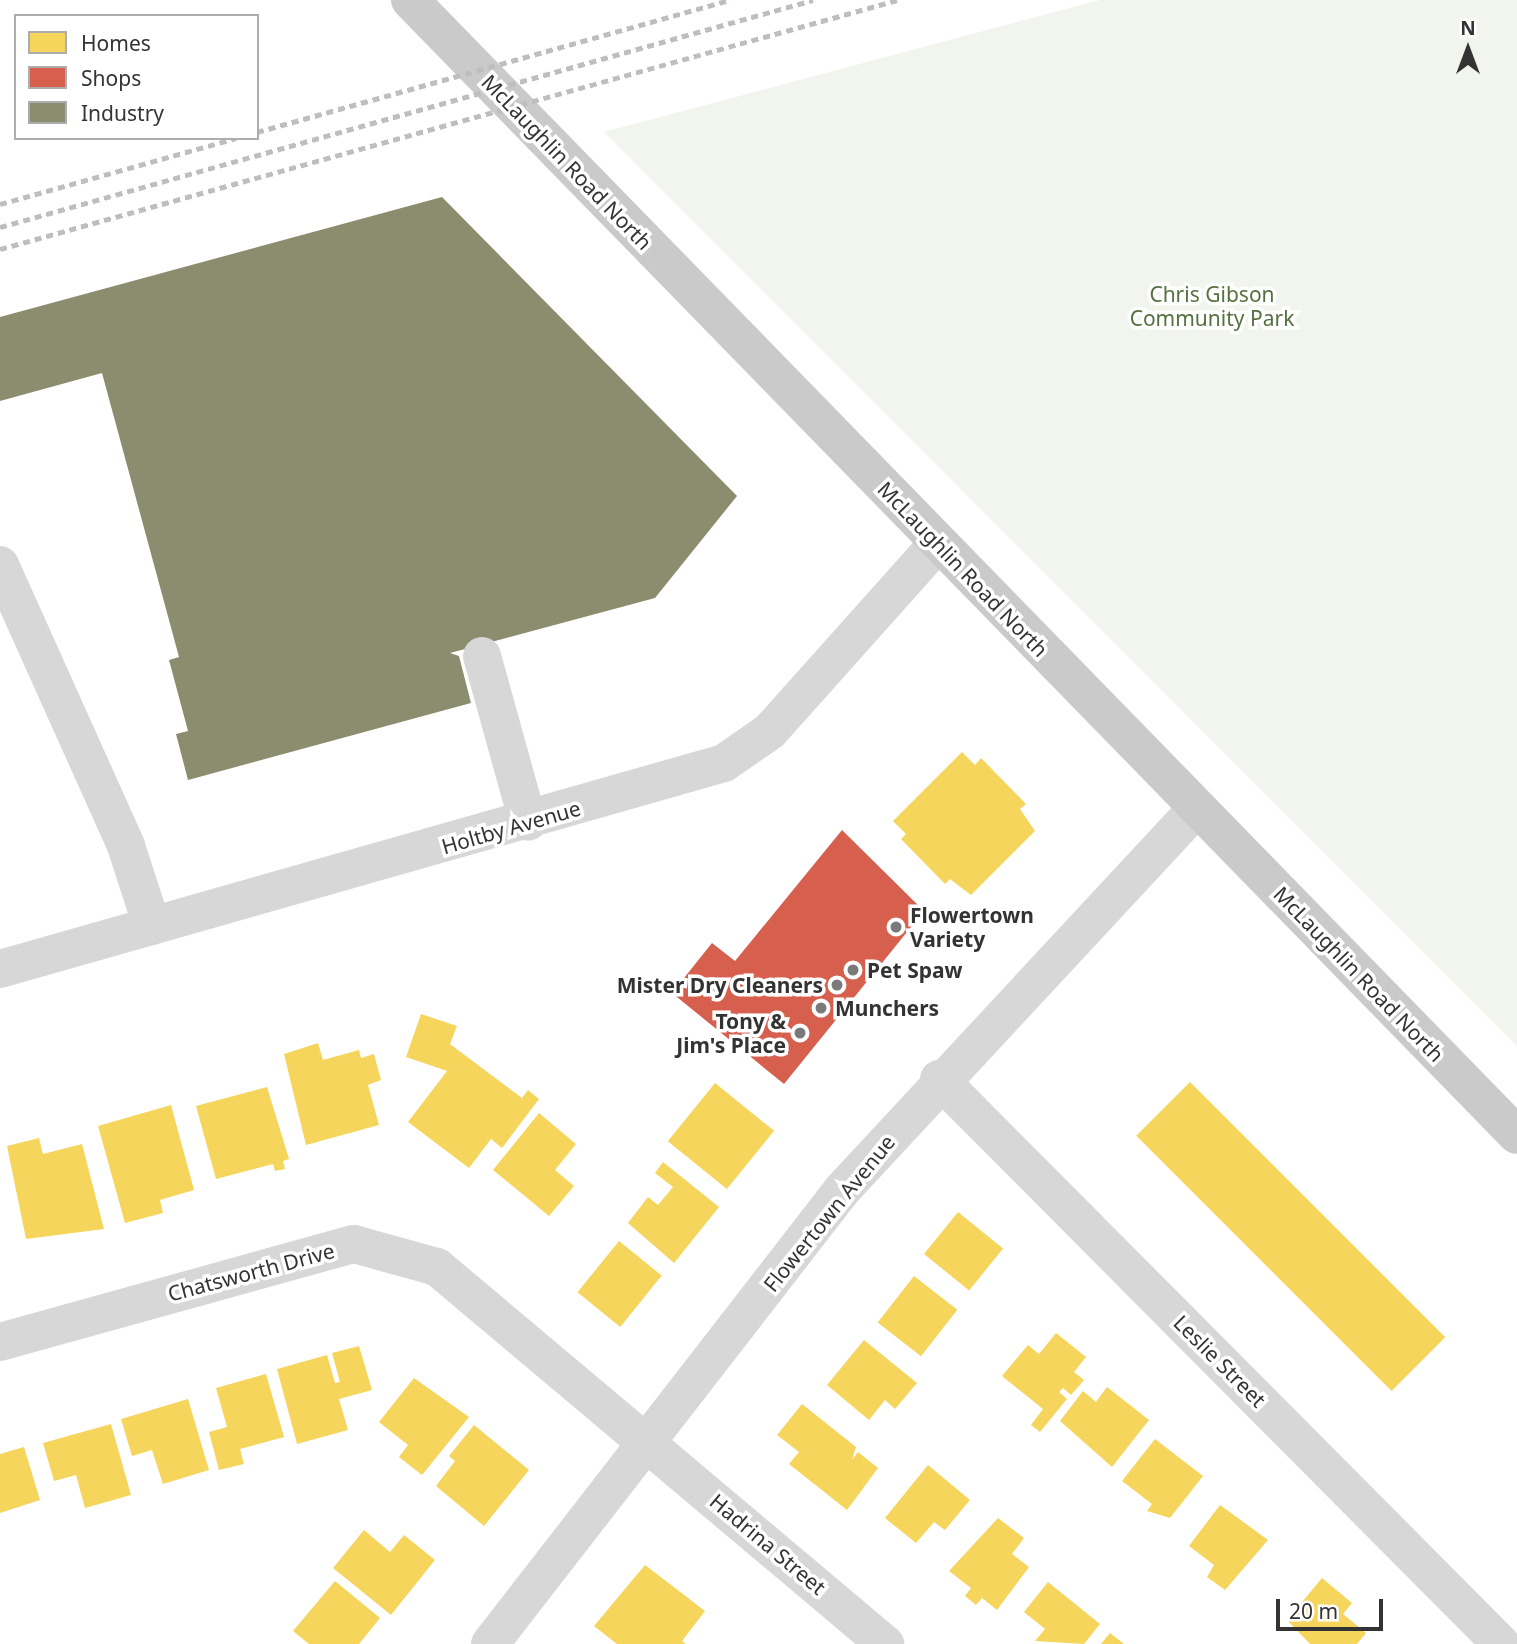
<!DOCTYPE html>
<html>
<head>
<meta charset="utf-8">
<style>
	body { margin:0 }
	#map { position:relative; width:1517px; height:1644px; overflow:hidden; background:#fff; font-family:"Noto Sans",sans-serif }
	div>[style] { position:absolute }
	[style*='--x'] { left:calc(var(--x)*1px); top:calc(var(--y)*1px); width:calc(var(--w)*1px); rotate:calc(var(--a)*1deg) }
	.green>* { inset:0; background:#f1f5ed }
	.homes>* { inset:0; background:#f6d55c; transform-origin:0 0 }
	.shops>* { inset:0; background:#d6604d }
	.industry>* { inset:0; background:#8c8c6e }
	.minor>* { height:38px; margin:-19px; padding:0 19px; transform-origin:19px; border-radius:19px; background:#d7d7d7 }
	.major>* { height:38px; margin:-19px; padding:0 19px; transform-origin:19px; border-radius:19px; background:#cacaca }
	.rail>* { height:5px; margin-top:-2.5px; transform-origin:0; background:repeating-linear-gradient(90deg,#bebebe 0 7px,transparent 0 12px) }
	.dots>* { width:19px; height:19px; translate:-50% -50%; box-sizing:border-box; border:4px solid #fff; border-radius:50% }
	span { translate:-50% -50%; white-space:nowrap; text-align:center; line-height:1.15; -webkit-text-stroke:7px #fff; paint-order:stroke }
	.street-label { font-size:21px; color:#333 }
	.park-label { font-size:21px; color:#56703f }
	.poi-label { font-size:21px; color:#333; font-weight:700 }
	.left { translate:0 -50%; text-align:left }
	.right { translate:-100% -50%; text-align:right }
	.legend { position:absolute; left:14px; top:14px; width:245px; height:126px; box-sizing:border-box; background:#fff; border:2px solid #adadad; margin:0; padding:9px 12px; list-style:none; font-size:21px; color:#333 }
	.legend li { display:flex; align-items:center; gap:14px; height:35px }
	.legend b { width:35px; border:2px solid #adadad }
	.north { position:absolute; left:1433px; top:14px; width:70px; height:70px; -webkit-text-stroke:5px #fff; paint-order:stroke; rotate:0deg; font-size:19px; font-weight:700; line-height:28px; text-align:center; color:#333 }
	.north::after { content:''; display:block; margin:auto; width:24px; height:32px; background:#333; clip-path:polygon(50% 0,100% 100%,50% 72%,0 100%) }
	.scale { position:absolute; left:1276px; top:1599px; width:107px; height:32px; box-sizing:border-box; border:4px solid #333; border-top:0; padding-left:9px; font-size:21px; line-height:24px; white-space:nowrap; color:#333; -webkit-text-stroke:5px #fff; paint-order:stroke }
</style>
</head>
<body>
<div id="map">
	<div class="green">
		<i style="clip-path:polygon(1100px 0,1517px 0,1517px 1046px,604px 132px)"></i>
	</div>
	<div class="homes">
		<i style="clip-path:polygon(962px 752px,975px 765px,981px 758px,1026px 804px,1020px 809px,1035px 831px,971px 895px,950px 879px,945px 884px,901px 839px,906px 834px,893px 821px)"></i>
		<i style="clip-path:polygon(421px 1014px,457px 1026px,450px 1044px,522px 1098px,528px 1090px,539px 1099px,502px 1148px,491px 1139px,469px 1168px,408px 1122px,447px 1071px,406px 1057px)"></i>
		<i style="clip-path:polygon(318px 1043px,323px 1060px,359px 1050px,361px 1058px,374px 1054px,381px 1080px,368px 1085px,379px 1125px,306px 1145px,284px 1054px)"></i>
		<i style="left:1190px;top:1082px;width:361px;height:76px;rotate:45deg"></i>
		<i style="left:715px;top:1083px;width:76px;height:75px;rotate:39deg"></i>
		<i style="clip-path:polygon(267px 1087px,289px 1159px,283px 1161px,285px 1169px,275px 1171px,273px 1164px,216px 1179px,196px 1106px)"></i>
		<i style="clip-path:polygon(171px 1105px,194px 1190px,160px 1200px,163px 1213px,125px 1223px,98px 1126px)"></i>
		<i style="clip-path:polygon(539px 1113px,576px 1144px,555px 1170px,574px 1186px,549px 1216px,493px 1170px)"></i>
		<i style="clip-path:polygon(39px 1138px,43px 1154px,82px 1144px,104px 1229px,26px 1239px,7px 1146px)"></i>
		<i style="clip-path:polygon(663px 1162px,719px 1207px,674px 1263px,628px 1223px,648px 1197px,658px 1205px,673px 1187px,655px 1173px)"></i>
		<i style="left:958px;top:1212px;width:58px;height:54px;rotate:39deg"></i>
		<i style="left:619px;top:1241px;width:55px;height:66px;rotate:39deg"></i>
		<i style="left:914px;top:1276px;width:55px;height:59px;rotate:38deg"></i>
		<i style="clip-path:polygon(1056px 1333px,1086px 1357px,1074px 1372px,1084px 1380px,1071px 1395px,1063px 1388px,1059px 1392px,1067px 1399px,1040px 1432px,1031px 1425px,1043px 1409px,1002px 1376px,1028px 1345px,1039px 1354px)"></i>
		<i style="clip-path:polygon(864px 1340px,917px 1383px,895px 1409px,885px 1400px,869px 1420px,827px 1385px)"></i>
		<i style="clip-path:polygon(359px 1346px,372px 1390px,339px 1399px,348px 1430px,297px 1444px,277px 1369px,327px 1355px,335px 1383px,340px 1382px,332px 1353px)"></i>
		<i style="clip-path:polygon(266px 1374px,284px 1437px,240px 1449px,244px 1464px,219px 1470px,209px 1432px,227px 1427px,216px 1388px)"></i>
		<i style="clip-path:polygon(414px 1378px,469px 1417px,422px 1475px,399px 1457px,408px 1445px,379px 1422px)"></i>
		<i style="clip-path:polygon(1107px 1387px,1149px 1420px,1112px 1467px,1060px 1421px,1083px 1391px,1096px 1402px)"></i>
		<i style="clip-path:polygon(188px 1399px,209px 1470px,163px 1484px,152px 1450px,132px 1456px,121px 1419px)"></i>
		<i style="clip-path:polygon(802px 1404px,856px 1447px,852px 1460px,858px 1452px,878px 1468px,847px 1510px,789px 1464px,799px 1452px,777px 1435px)"></i>
		<i style="clip-path:polygon(111px 1424px,131px 1495px,85px 1508px,76px 1475px,54px 1481px,43px 1443px)"></i>
		<i style="clip-path:polygon(474px 1425px,529px 1470px,484px 1526px,436px 1486px,455px 1461px,449px 1456px)"></i>
		<i style="clip-path:polygon(1155px 1439px,1203px 1476px,1170px 1518px,1147px 1511px,1152px 1504px,1122px 1481px)"></i>
		<i style="clip-path:polygon(24px 1447px,40px 1500px,0 1513px,0 1454px)"></i>
		<i style="clip-path:polygon(928px 1465px,970px 1500px,945px 1530px,934px 1522px,916px 1543px,885px 1518px)"></i>
		<i style="clip-path:polygon(1220px 1505px,1268px 1540px,1225px 1590px,1207px 1577px,1214px 1565px,1189px 1546px)"></i>
		<i style="clip-path:polygon(998px 1518px,1024px 1538px,1012px 1554px,1029px 1567px,997px 1610px,982px 1598px,976px 1605px,965px 1596px,971px 1588px,949px 1571px)"></i>
		<i style="clip-path:polygon(364px 1530px,390px 1552px,404px 1535px,435px 1560px,391px 1615px,333px 1568px)"></i>
		<i style="clip-path:polygon(645px 1565px,705px 1611px,682px 1641px,686px 1644px,617px 1644px,594px 1626px)"></i>
		<i style="clip-path:polygon(1322px 1578px,1352px 1603px,1343px 1614px,1366px 1633px,1357px 1644px,1310px 1644px,1287px 1620px)"></i>
		<i style="clip-path:polygon(335px 1581px,380px 1618px,359px 1644px,309px 1644px,293px 1631px)"></i>
		<i style="clip-path:polygon(1048px 1582px,1100px 1624px,1084px 1644px,1035px 1641px,1045px 1629px,1024px 1612px)"></i>
		<i style="clip-path:polygon(1110px 1633px,1124px 1644px,1101px 1644px)"></i>
	</div>
	<div class="shops">
		<i style="clip-path:polygon(842px 830px,924px 911px,784px 1084px,672px 993px,712px 943px,735px 961px)"></i>
	</div>
	<div class="industry">
		<i style="clip-path:polygon(442px 197px,737px 496px,655px 598px,450px 653px,459px 656px,471px 703px,188px 780px,176px 734px,188px 731px,169px 660px,179px 657px,102px 373px,0 401px,0 317px)"></i>
	</div>
	<div class="minor">
		<i style="--x:0;--y:565;--w:308;--a:65.8"></i>
		<i style="--x:126;--y:846;--w:84;--a:72"></i>
		<i style="--x:482;--y:656;--w:172;--a:74.5"></i>
		<i style="--x:0;--y:969;--w:753;--a:-15.88"></i>
		<i style="--x:724;--y:763;--w:56;--a:-34.8"></i>
		<i style="--x:770;--y:731;--w:251;--a:-48.2"></i>
		<i style="--x:939;--y:1079;--w:797;--a:45.15"></i>
		<i style="--x:0;--y:1342;--w:367;--a:-15.5"></i>
		<i style="--x:354;--y:1244;--w:86;--a:15.5"></i>
		<i style="--x:437;--y:1267;--w:586;--a:40.08"></i>
		<i style="--x:490;--y:1644;--w:574;--a:-52.21"></i>
		<i style="--x:842;--y:1190;--w:521;--a:-47.1"></i>
	</div>
	<div class="major">
		<i style="--x:410;--y:0;--w:1585;--a:45.72"></i>
	</div>
	<div class="rail">
		<i style="--x:257;--y:132;--w:492;--a:-15.6"></i>
		<i style="--x:0;--y:204;--w:245;--a:-15.6"></i>
		<i style="--x:0;--y:227;--w:844;--a:-15.6"></i>
		<i style="--x:0;--y:249;--w:931;--a:-15.51"></i>
	</div>
	<div class="dots">
		<i style="left:896px;top:927px;background:#7a7a7a"></i>
		<i style="left:853px;top:970px;background:#7a7a7a"></i>
		<i style="left:837px;top:985px;background:#7a7a7a"></i>
		<i style="left:821px;top:1008px;background:#7a7a7a"></i>
		<i style="left:800px;top:1033px;background:#7a7a7a"></i>
	</div>
	<div class="street-label">
		<span style="left:567px;top:162px;rotate:46deg">McLaughlin Road North</span>
		<span style="left:963px;top:569px;rotate:46deg">McLaughlin Road North</span>
		<span style="left:511px;top:827px;rotate:-16deg">Holtby Avenue</span>
		<span style="left:1359px;top:974px;rotate:46deg">McLaughlin Road North</span>
		<span style="left:829px;top:1213px;rotate:-51deg">Flowertown Avenue</span>
		<span style="left:251px;top:1272px;rotate:-15deg">Chatsworth Drive</span>
		<span style="left:1220px;top:1361px;rotate:45deg">Leslie Street</span>
		<span style="left:768px;top:1544px;rotate:40deg">Hadrina Street</span>
	</div>
	<div class="park-label">
		<span style="left:1212px;top:306px">Chris Gibson<br>Community Park</span>
	</div>
	<div class="poi-label">
		<span class="left" style="left:910px;top:927px">Flowertown<br>Variety</span>
		<span class="left" style="left:867px;top:970px">Pet Spaw</span>
		<span class="right" style="left:823px;top:985px">Mister Dry Cleaners</span>
		<span class="left" style="left:835px;top:1008px">Munchers</span>
		<span class="right" style="left:786px;top:1033px">Tony &amp;<br>Jim's Place</span>
	</div>
	<ul class="legend">
	<li><b style="height:19px;background:#f6d55c"></b>Homes</li>
	<li><b style="height:19px;background:#d6604d"></b>Shops</li>
	<li><b style="height:19px;background:#8c8c6e"></b>Industry</li>
	</ul>
	<div class="north">N</div>
	<div class="scale">20 m</div>
</div>
</body>
</html>
